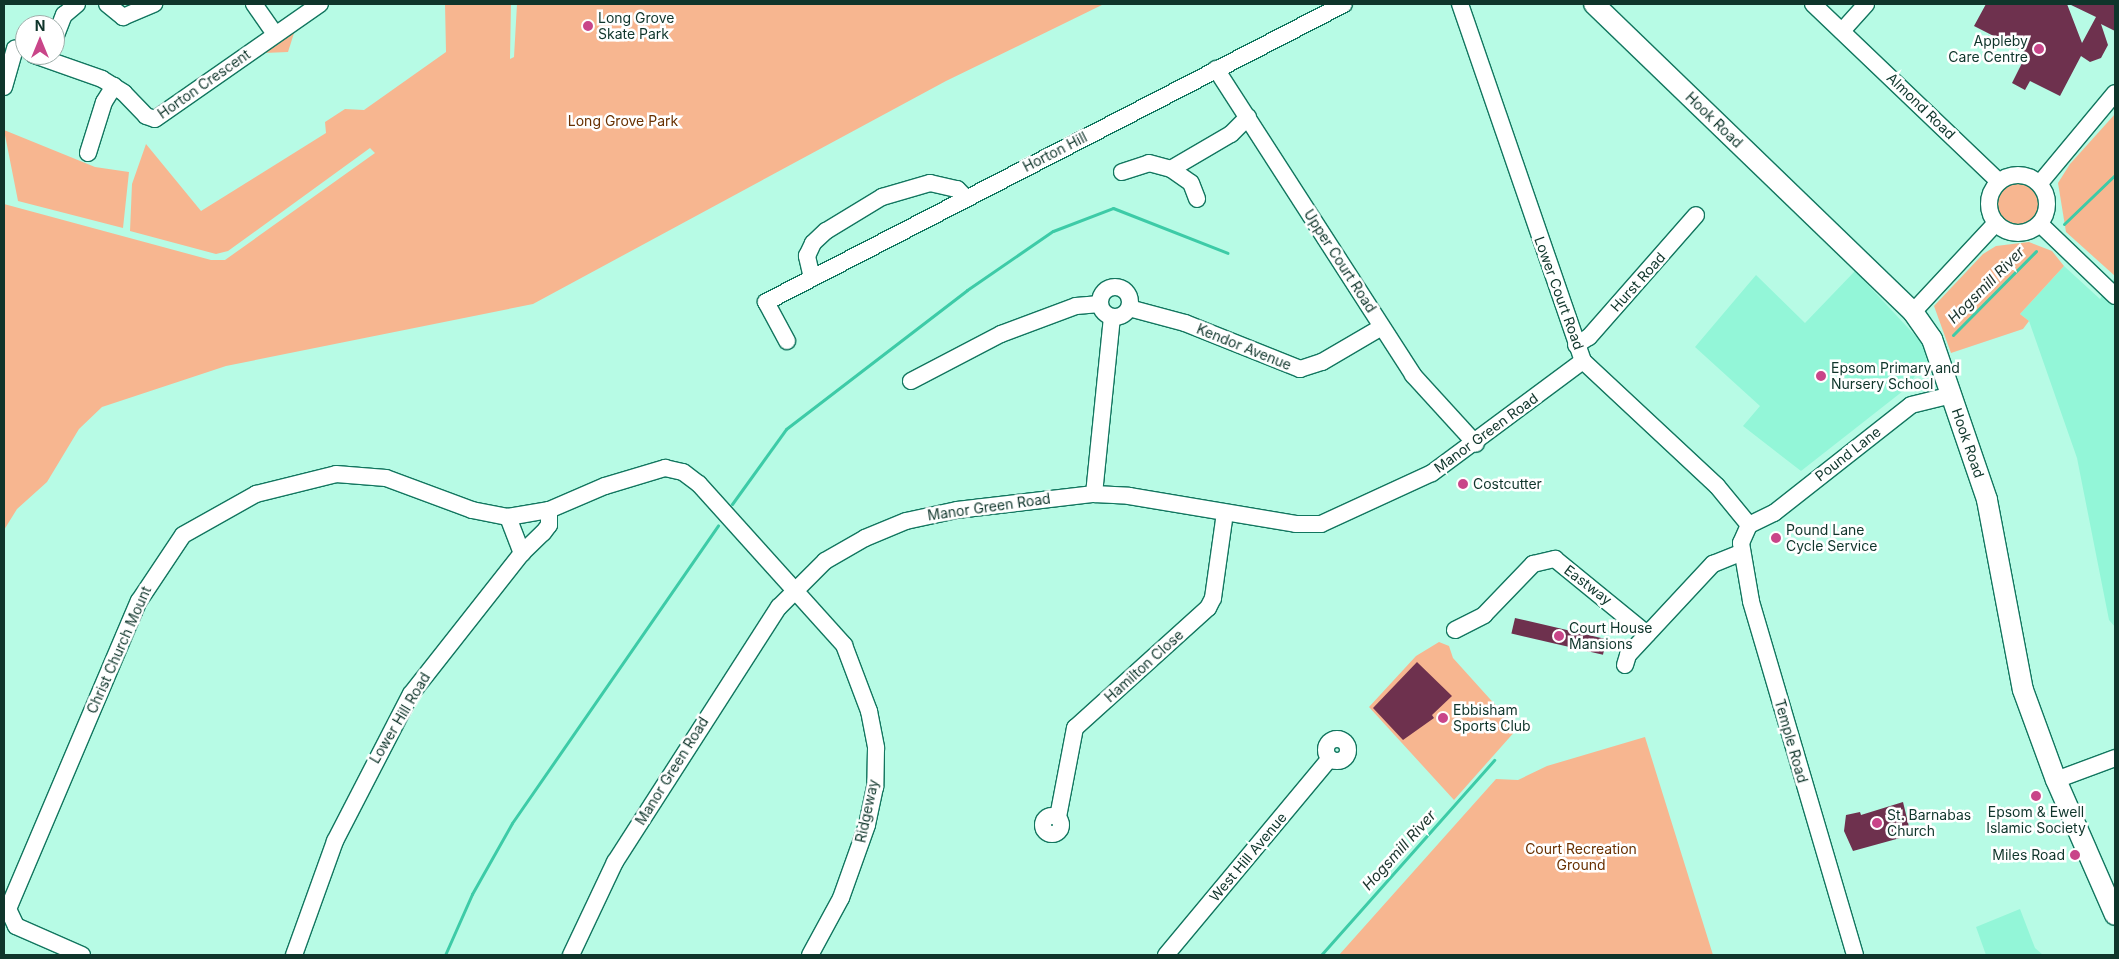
<!DOCTYPE html>
<html>
<head>
<meta charset="utf-8">
<style>
	body { margin:0 }
	#map { position:relative; width:2119px; height:959px; overflow:hidden; background:#b7fbe5; font-family:Inter,sans-serif }
	div>[style] { position:absolute }
	[style*='--x'] { left:calc(var(--x)*1px); top:calc(var(--y)*1px); width:calc(var(--w)*1px); rotate:calc(var(--a)*1deg) }
	.built>* { inset:0; background:#93f6d8 }
	.green>* { inset:0; background:#f7b690 }
	.round { border-radius:50% }
	.stream>* { height:3px; margin:-1.5px; padding:0 1.5px; transform-origin:1.5px; border-radius:1.5px; background:#3dcba7 }
	.building>* { inset:0; background:#6e314e; transform-origin:0 0 }
	.roads { filter:drop-shadow(1px 0 #12765f) drop-shadow(-1px 0 #12765f) drop-shadow(0 1px #12765f) drop-shadow(0 -1px #12765f) }
	.minor>* { height:16px; margin:-8px; padding:0 8px; transform-origin:8px; border-radius:8px; background:#fff }
	.minor>.ring { margin:-8px; padding:0; box-sizing:content-box; background:none; border:16px solid #fff; border-radius:50% }
	.major>* { height:20px; margin:-10px; padding:0 10px; transform-origin:10px; border-radius:10px; background:#fff }
	.dots>* { width:14px; height:14px; translate:-50% -50%; box-sizing:border-box; border:2px solid #fff; border-radius:50% }
	span { translate:-50% -50%; white-space:nowrap; text-align:center; line-height:1.15; -webkit-text-stroke:5px #fff; paint-order:stroke }
	.poi-label { font-size:14px; color:#0f352b }
	.left { translate:0 -50%; text-align:left }
	.right { translate:-100% -50%; text-align:right }
	.street-label { font-size:14px; color:#0f352b }
	.park-label { font-size:14px; color:#683001 }
	.water-label { font-size:15px; color:#1d342d; font-style:italic }
	.frame { position:absolute; inset:0; border:5px solid #0f352b; pointer-events:none }
	.north { position:absolute; left:15px; top:15px; width:50px; height:50px; box-sizing:border-box; background:#fff; border:1px solid #9faeaa; border-radius:50%; rotate:0deg; font-size:14px; font-weight:700; line-height:20px; text-align:center; color:#0f352b }
	.north::after { content:''; display:block; margin:auto; width:18px; height:22px; background:#c94589; clip-path:polygon(50% 0,100% 100%,50% 72%,0 100%) }
</style>
</head>
<body>
<div id="map">
	<div class="built">
		<i style="clip-path:polygon(2064px 266px,2100px 299px,2115px 277px,2115px 627px,2109px 620px,2077px 458px,2029px 321px,2020px 314px)"></i>
		<i style="clip-path:polygon(1855px 271px,1923px 344px,1927px 361px,1903px 391px,1801px 471px,1743px 426px,1760px 406px,1695px 347px,1756px 275px,1805px 323px)"></i>
		<i style="clip-path:polygon(2020px 909px,2035px 948px,2043px 955px,1986px 955px,1976px 927px)"></i>
	</div>
	<div class="green">
		<i style="clip-path:polygon(445px 4px,511px 4px,510px 59px,514px 57px,517px 4px,1104px 4px,946px 81px,533px 304px,226px 366px,102px 407px,79px 429px,47px 482px,17px 509px,4px 530px,4px 204px,211px 260px,225px 260px,375px 153px,370px 148px,228px 251px,216px 254px,130px 231px,132px 184px,146px 144px,201px 211px,326px 133px,325px 122px,345px 109px,364px 110px,446px 52px)"></i>
		<i style="clip-path:polygon(295px 30px,288px 52px,264px 53px)"></i>
		<i style="clip-path:polygon(2115px 114px,2115px 276px,2066px 232px,2058px 183px,2070px 164px)"></i>
		<i style="clip-path:polygon(4px 130px,95px 167px,129px 172px,123px 228px,18px 201px)"></i>
		<i class="round" style="left:1993px;top:180px;width:50px;height:50px"></i>
		<i style="clip-path:polygon(2029px 242px,2052px 251px,2064px 266px,2020px 314px,2029px 321px,2023px 329px,1951px 353px,1934px 306px,1983px 254px,1996px 246px)"></i>
		<i style="clip-path:polygon(1439px 642px,1449px 646px,1453px 658px,1517px 729px,1454px 800px,1369px 707px,1416px 656px)"></i>
		<i style="clip-path:polygon(1645px 737px,1713px 955px,1339px 955px,1496px 779px,1518px 780px,1547px 766px)"></i>
	</div>
	<div class="stream">
		<i style="--x:2064;--y:224;--w:71;--a:-43.9"></i>
		<i style="--x:1953;--y:335;--w:118;--a:-45.3"></i>
		<i style="--x:732;--y:504;--w:92;--a:-54.2"></i>
		<i style="--x:786;--y:429;--w:228;--a:-37.5"></i>
		<i style="--x:967;--y:290;--w:104;--a:-34.5"></i>
		<i style="--x:1053;--y:231;--w:64;--a:-21"></i>
		<i style="--x:1113;--y:208;--w:123;--a:21.4"></i>
		<i style="--x:445;--y:955;--w:67;--a:-66.1"></i>
		<i style="--x:472;--y:894;--w:81;--a:-60.6"></i>
		<i style="--x:512;--y:823;--w:362;--a:-55.3"></i>
		<i style="--x:1321;--y:955;--w:261;--a:-48.4"></i>
	</div>
	<div class="building">
		<i style="clip-path:polygon(1986px 4px,2067px 4px,2082px 43px,2096px 17px,2069px 4px,2115px 4px,2115px 31px,2101px 24px,2108px 45px,2101px 58px,2090px 62px,2081px 56px,2060px 96px,2030px 81px,2025px 90px,2012px 83px,2027px 53px,1974px 26px)"></i>
		<i style="left:1515px;top:618px;width:94px;height:16px;rotate:13deg"></i>
		<i style="clip-path:polygon(1417px 662px,1452px 696px,1432px 715px,1434px 718px,1403px 740px,1373px 708px)"></i>
		<i style="clip-path:polygon(1903px 802px,1911px 835px,1853px 851px,1844px 831px,1846px 815px,1860px 812px,1861px 815px)"></i>
	</div>
	<div class="roads">
		<div class="minor">
			<i style="--x:107;--y:4;--w:21;--a:39"></i>
			<i style="--x:123;--y:17;--w:34;--a:-23"></i>
			<i style="--x:254;--y:4;--w:37;--a:55"></i>
			<i style="--x:1460;--y:4;--w:378;--a:71"></i>
			<i style="--x:1583;--y:361;--w:183;--a:43"></i>
			<i style="--x:1717;--y:486;--w:50;--a:50.6"></i>
			<i style="--x:1813;--y:4;--w:257;--a:43.7"></i>
			<i style="--x:1842;--y:31;--w:36;--a:-48"></i>
			<i style="--x:55;--y:38;--w:25;--a:-69"></i>
			<i style="--x:64;--y:15;--w:17;--a:-40"></i>
			<i style="--x:34;--y:55;--w:72;--a:19.4"></i>
			<i style="--x:102;--y:79;--w:26;--a:32"></i>
			<i style="--x:124;--y:93;--w:32;--a:46"></i>
			<i style="--x:146;--y:116;--w:9;--a:18"></i>
			<i style="--x:155;--y:119;--w:201;--a:-34.9"></i>
			<i style="--x:1216;--y:69;--w:364;--a:57.2"></i>
			<i style="--x:1413;--y:375;--w:93;--a:47.6"></i>
			<i style="--x:4;--y:87;--w:40;--a:-74"></i>
			<i style="--x:88;--y:153;--w:53;--a:-72.6"></i>
			<i style="--x:104;--y:102;--w:19;--a:-58"></i>
			<i style="--x:1171;--y:169;--w:69;--a:-30.3"></i>
			<i style="--x:1231;--y:134;--w:24;--a:-45"></i>
			<i style="--x:1122;--y:172;--w:28;--a:-18"></i>
			<i style="--x:1149;--y:163;--w:23;--a:15"></i>
			<i style="--x:1171;--y:169;--w:24;--a:35"></i>
			<i style="--x:1191;--y:183;--w:17;--a:69"></i>
			<i class="ring" style="left:1989px;top:175px;width:42px;height:42px"></i>
			<i style="--x:2040;--y:183;--w:117;--a:-50.2"></i>
			<i style="--x:2040;--y:224;--w:104;--a:43.8"></i>
			<i style="--x:812;--y:278;--w:23;--a:-103"></i>
			<i style="--x:807;--y:256;--w:14;--a:-65"></i>
			<i style="--x:813;--y:243;--w:18;--a:-43"></i>
			<i style="--x:826;--y:231;--w:66;--a:-31.3"></i>
			<i style="--x:882;--y:197;--w:50;--a:-16.3"></i>
			<i style="--x:930;--y:183;--w:28;--a:13"></i>
			<i style="--x:957;--y:189;--w:13;--a:45"></i>
			<i class="ring" style="left:1100px;top:287px;width:14px;height:14px"></i>
			<i style="--x:1129;--y:308;--w:58;--a:15"></i>
			<i style="--x:1185;--y:323;--w:124;--a:21.8"></i>
			<i style="--x:1300;--y:369;--w:23;--a:-18"></i>
			<i style="--x:1322;--y:362;--w:69;--a:-30.3"></i>
			<i style="--x:1913;--y:312;--w:122;--a:-47"></i>
			<i style="--x:787;--y:341;--w:44;--a:-118.3"></i>
			<i style="--x:766;--y:302;--w:650;--a:-27.27"></i>
			<i style="--x:1576;--y:345;--w:15;--a:-32"></i>
			<i style="--x:1589;--y:337;--w:162;--a:-48.7"></i>
			<i style="--x:911;--y:381;--w:102;--a:-27.6"></i>
			<i style="--x:1001;--y:334;--w:80;--a:-20.5"></i>
			<i style="--x:1076;--y:306;--w:24;--a:-5"></i>
			<i style="--x:1094;--y:494;--w:178;--a:-84.2"></i>
			<i style="--x:508;--y:517;--w:39;--a:69"></i>
			<i style="--x:1455;--y:630;--w:33;--a:-27"></i>
			<i style="--x:1484;--y:615;--w:71;--a:-46.1"></i>
			<i style="--x:1533;--y:564;--w:23;--a:-13"></i>
			<i style="--x:1555;--y:559;--w:119;--a:39.2"></i>
			<i style="--x:1625;--y:665;--w:10;--a:-73"></i>
			<i style="--x:1628;--y:655;--w:125;--a:-47"></i>
			<i style="--x:1713;--y:564;--w:29;--a:-22"></i>
			<i class="ring" style="left:1326px;top:739px;width:6px;height:6px"></i>
			<i style="--x:2056;--y:780;--w:63;--a:-20.4"></i>
			<i class="ring" style="left:1043px;top:816px;width:2px;height:2px"></i>
			<i style="--x:1058;--y:817;--w:91;--a:-79.2"></i>
			<i style="--x:1075;--y:728;--w:179;--a:-42.1"></i>
			<i style="--x:1208;--y:608;--w:11;--a:-63"></i>
			<i style="--x:1213;--y:598;--w:86;--a:-82"></i>
			<i style="--x:82;--y:955;--w:72;--a:-156.3"></i>
			<i style="--x:16;--y:926;--w:19;--a:-115"></i>
			<i style="--x:8;--y:909;--w:335;--a:-67"></i>
			<i style="--x:139;--y:601;--w:79;--a:-56.3"></i>
			<i style="--x:183;--y:535;--w:84;--a:-29.3"></i>
			<i style="--x:256;--y:494;--w:82;--a:-14"></i>
			<i style="--x:336;--y:474;--w:50;--a:4.6"></i>
			<i style="--x:386;--y:478;--w:92;--a:20.4"></i>
			<i style="--x:472;--y:510;--w:37;--a:11"></i>
			<i style="--x:508;--y:517;--w:42;--a:-9.7"></i>
			<i style="--x:549;--y:510;--w:61;--a:-23.2"></i>
			<i style="--x:605;--y:486;--w:63;--a:-16.7"></i>
			<i style="--x:665;--y:468;--w:18;--a:13"></i>
			<i style="--x:683;--y:472;--w:20;--a:37"></i>
			<i style="--x:699;--y:484;--w:217;--a:48"></i>
			<i style="--x:844;--y:645;--w:71;--a:69.3"></i>
			<i style="--x:869;--y:711;--w:38;--a:79"></i>
			<i style="--x:876;--y:748;--w:39;--a:91"></i>
			<i style="--x:875;--y:787;--w:39;--a:102"></i>
			<i style="--x:867;--y:825;--w:77;--a:109.6"></i>
			<i style="--x:841;--y:898;--w:65;--a:118.5"></i>
			<i style="--x:294;--y:955;--w:121;--a:-70.2"></i>
			<i style="--x:335;--y:841;--w:165;--a:-62.7"></i>
			<i style="--x:411;--y:694;--w:179;--a:-51.8"></i>
			<i style="--x:522;--y:553;--w:29;--a:-44"></i>
			<i style="--x:543;--y:533;--w:10;--a:-53"></i>
			<i style="--x:549;--y:525;--w:15;--a:-90"></i>
			<i style="--x:571;--y:955;--w:103;--a:-64.7"></i>
			<i style="--x:615;--y:862;--w:303;--a:-57.3"></i>
			<i style="--x:779;--y:607;--w:65;--a:-45"></i>
			<i style="--x:825;--y:561;--w:46;--a:-29.9"></i>
			<i style="--x:865;--y:538;--w:44;--a:-22.5"></i>
			<i style="--x:906;--y:521;--w:52;--a:-12.2"></i>
			<i style="--x:957;--y:510;--w:138;--a:-6.7"></i>
			<i style="--x:1094;--y:494;--w:35;--a:3"></i>
			<i style="--x:1129;--y:496;--w:169;--a:9.5"></i>
			<i style="--x:1296;--y:524;--w:25;--a:0"></i>
			<i style="--x:1321;--y:524;--w:122;--a:-24.7"></i>
			<i style="--x:1432;--y:473;--w:188;--a:-36.6"></i>
			<i style="--x:1166;--y:955;--w:256;--a:-50.2"></i>
			<i style="--x:1855;--y:955;--w:369;--a:-106.4"></i>
			<i style="--x:1751;--y:601;--w:59;--a:-99.8"></i>
			<i style="--x:1741;--y:543;--w:20;--a:-66"></i>
			<i style="--x:1749;--y:525;--w:28;--a:-26"></i>
			<i style="--x:1774;--y:513;--w:174;--a:-38.2"></i>
			<i style="--x:1911;--y:405;--w:42;--a:-13.7"></i>
		</div>
		<div class="major">
			<i style="--x:1594;--y:4;--w:443;--a:44"></i>
			<i style="--x:1913;--y:312;--w:33;--a:55"></i>
			<i style="--x:1932;--y:339;--w:170;--a:71.1"></i>
			<i style="--x:1987;--y:500;--w:193;--a:79.3"></i>
			<i style="--x:2023;--y:690;--w:96;--a:69.9"></i>
			<i style="--x:2056;--y:780;--w:147;--a:66.4"></i>
		</div>
	</div>
	<div class="dots">
		<i style="left:588px;top:26px;background:#c94589"></i>
		<i style="left:2039px;top:49px;background:#c94589"></i>
		<i style="left:1821px;top:376px;background:#c94589"></i>
		<i style="left:1463px;top:484px;background:#c94589"></i>
		<i style="left:1776px;top:538px;background:#c94589"></i>
		<i style="left:1559px;top:636px;background:#c94589"></i>
		<i style="left:1443px;top:718px;background:#c94589"></i>
		<i style="left:2036px;top:796px;background:#c94589"></i>
		<i style="left:1877px;top:823px;background:#c94589"></i>
		<i style="left:2075px;top:855px;background:#c94589"></i>
	</div>
	<div class="poi-label">
		<span class="left" style="left:598px;top:26px">Long Grove<br>Skate Park</span>
		<span class="right" style="left:2028px;top:49px">Appleby<br>Care Centre</span>
		<span class="left" style="left:1831px;top:376px">Epsom Primary and<br>Nursery School</span>
		<span class="left" style="left:1473px;top:484px">Costcutter</span>
		<span class="left" style="left:1786px;top:538px">Pound Lane<br>Cycle Service</span>
		<span class="left" style="left:1569px;top:636px">Court House<br>Mansions</span>
		<span class="left" style="left:1453px;top:718px">Ebbisham<br>Sports Club</span>
		<span style="left:2036px;top:820px">Epsom &amp; Ewell<br>Islamic Society</span>
		<span class="left" style="left:1887px;top:823px">St. Barnabas<br>Church</span>
		<span class="right" style="left:2065px;top:855px">Miles Road</span>
	</div>
	<div class="street-label">
		<span style="left:204px;top:84px;rotate:-35deg">Horton Crescent</span>
		<span style="left:1921px;top:106px;rotate:44deg">Almond Road</span>
		<span style="left:1714px;top:120px;rotate:44deg">Hook Road</span>
		<span style="left:1055px;top:152px;rotate:-27deg">Horton Hill</span>
		<span style="left:1340px;top:261px;rotate:57deg">Upper Court Road</span>
		<span style="left:1638px;top:282px;rotate:-48deg">Hurst Road</span>
		<span style="left:1559px;top:293px;rotate:70deg">Lower Court Road</span>
		<span style="left:1244px;top:347px;rotate:22deg">Kendor Avenue</span>
		<span style="left:1486px;top:433px;rotate:-36deg">Manor Green Road</span>
		<span style="left:1968px;top:443px;rotate:71deg">Hook Road</span>
		<span style="left:1848px;top:454px;rotate:-38deg">Pound Lane</span>
		<span style="left:989px;top:507px;rotate:-8deg">Manor Green Road</span>
		<span style="left:1588px;top:585px;rotate:37deg">Eastway</span>
		<span style="left:119px;top:650px;rotate:-66deg">Christ Church Mount</span>
		<span style="left:1144px;top:666px;rotate:-42deg">Hamilton Close</span>
		<span style="left:400px;top:718px;rotate:-59deg">Lower Hill Road</span>
		<span style="left:1791px;top:741px;rotate:74deg">Temple Road</span>
		<span style="left:672px;top:771px;rotate:-58deg">Manor Green Road</span>
		<span style="left:867px;top:811px;rotate:-78deg">Ridgeway</span>
		<span style="left:1248px;top:857px;rotate:-50deg">West Hill Avenue</span>
	</div>
	<div class="park-label">
		<span style="left:623px;top:121px">Long Grove Park</span>
		<span style="left:1581px;top:857px">Court Recreation<br>Ground</span>
	</div>
	<div class="water-label">
		<span style="left:1986px;top:285px;rotate:-45deg">Hogsmill River</span>
		<span style="left:1399px;top:850px;rotate:-48deg">Hogsmill River</span>
	</div>
	<div class="frame"></div>
	<div class="north">N</div>
</div>
</body>
</html>
